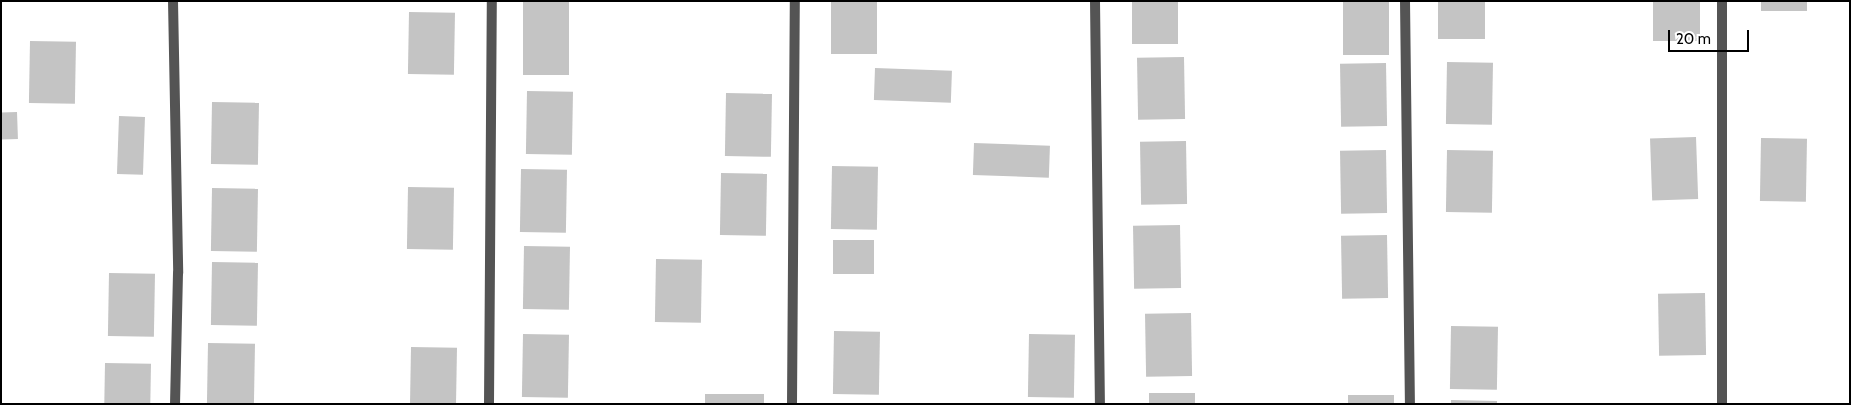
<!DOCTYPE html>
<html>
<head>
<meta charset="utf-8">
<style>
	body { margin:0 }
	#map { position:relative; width:1851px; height:405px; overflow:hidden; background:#fff; font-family:Cabin,sans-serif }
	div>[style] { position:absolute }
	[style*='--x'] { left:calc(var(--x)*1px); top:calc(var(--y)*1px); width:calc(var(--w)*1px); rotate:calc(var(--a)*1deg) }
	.building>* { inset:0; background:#c4c4c4; transform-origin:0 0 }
	.street>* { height:10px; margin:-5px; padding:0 5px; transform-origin:5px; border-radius:5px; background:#545454 }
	span { translate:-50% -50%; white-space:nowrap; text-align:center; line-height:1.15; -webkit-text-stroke:4px #fff; paint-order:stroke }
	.frame { position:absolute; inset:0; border:2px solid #000; pointer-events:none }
	.scale { position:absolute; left:1668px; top:30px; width:81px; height:22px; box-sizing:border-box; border:2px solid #000; border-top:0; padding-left:6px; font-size:15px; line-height:18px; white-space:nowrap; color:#000; -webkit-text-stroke:4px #fff; paint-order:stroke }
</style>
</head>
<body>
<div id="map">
	<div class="building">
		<i style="left:523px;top:1px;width:46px;height:74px"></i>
		<i style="left:831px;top:1px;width:46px;height:53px"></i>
		<i style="left:1132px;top:1px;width:46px;height:43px"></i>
		<i style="left:1343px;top:1px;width:46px;height:54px"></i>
		<i style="left:1438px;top:1px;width:47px;height:38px"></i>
		<i style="left:1653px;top:1px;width:47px;height:40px"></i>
		<i style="left:1761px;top:1px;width:46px;height:10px"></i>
		<i style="left:409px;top:12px;width:46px;height:62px;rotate:1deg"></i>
		<i style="left:30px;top:41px;width:46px;height:62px;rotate:1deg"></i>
		<i style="left:1184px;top:57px;width:62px;height:47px;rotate:89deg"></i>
		<i style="left:1447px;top:62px;width:46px;height:62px;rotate:1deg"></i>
		<i style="left:1386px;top:63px;width:63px;height:46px;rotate:89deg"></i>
		<i style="left:875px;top:68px;width:77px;height:32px;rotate:2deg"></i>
		<i style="left:527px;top:91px;width:46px;height:63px;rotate:1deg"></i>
		<i style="left:726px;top:93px;width:46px;height:63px;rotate:1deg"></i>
		<i style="left:212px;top:102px;width:47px;height:62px;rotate:1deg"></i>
		<i style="left:17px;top:112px;width:27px;height:16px;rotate:88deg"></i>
		<i style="left:119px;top:116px;width:26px;height:58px;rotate:2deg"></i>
		<i style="left:1696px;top:137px;width:62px;height:46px;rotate:88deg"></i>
		<i style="left:1761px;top:138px;width:46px;height:63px;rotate:1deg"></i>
		<i style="left:1186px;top:141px;width:63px;height:46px;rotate:89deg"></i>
		<i style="left:974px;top:143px;width:76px;height:32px;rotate:2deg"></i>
		<i style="left:1386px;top:150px;width:63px;height:46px;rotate:89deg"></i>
		<i style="left:1447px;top:150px;width:46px;height:62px;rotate:1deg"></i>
		<i style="left:832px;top:166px;width:46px;height:63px;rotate:1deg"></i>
		<i style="left:521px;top:169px;width:46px;height:63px;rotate:1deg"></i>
		<i style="left:721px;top:173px;width:46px;height:62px;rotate:1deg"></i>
		<i style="left:408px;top:187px;width:46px;height:62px;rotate:1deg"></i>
		<i style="left:212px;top:188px;width:46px;height:63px;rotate:1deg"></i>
		<i style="left:1180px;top:225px;width:63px;height:47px;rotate:89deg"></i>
		<i style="left:1387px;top:235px;width:63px;height:46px;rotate:89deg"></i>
		<i style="left:874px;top:240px;width:34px;height:41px;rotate:90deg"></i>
		<i style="left:524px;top:246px;width:46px;height:63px;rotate:1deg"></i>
		<i style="left:656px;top:259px;width:46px;height:63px;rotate:1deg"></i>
		<i style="left:212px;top:262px;width:46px;height:63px;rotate:1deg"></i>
		<i style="left:109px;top:273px;width:46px;height:63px;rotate:1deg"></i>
		<i style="left:1705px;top:293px;width:62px;height:47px;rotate:89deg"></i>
		<i style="left:1191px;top:313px;width:63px;height:46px;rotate:89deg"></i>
		<i style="left:1451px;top:326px;width:47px;height:63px;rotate:1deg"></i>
		<i style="left:834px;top:331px;width:46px;height:63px;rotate:1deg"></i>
		<i style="left:523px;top:334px;width:46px;height:63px;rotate:1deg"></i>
		<i style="left:1029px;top:334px;width:46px;height:63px;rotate:1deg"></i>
		<i style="left:208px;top:343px;width:47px;height:61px;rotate:1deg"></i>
		<i style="left:411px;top:347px;width:46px;height:57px;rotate:1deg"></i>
		<i style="left:105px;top:363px;width:46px;height:41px;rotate:1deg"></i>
		<i style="left:1195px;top:393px;width:11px;height:46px;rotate:90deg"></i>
		<i style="left:705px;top:394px;width:59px;height:10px"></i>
		<i style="left:1394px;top:395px;width:9px;height:46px;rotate:90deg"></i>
		<i style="clip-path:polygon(1451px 400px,1497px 401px,1497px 404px,1451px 404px)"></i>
	</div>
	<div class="street">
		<i style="--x:173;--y:1;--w:272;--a:88.9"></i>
		<i style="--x:178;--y:273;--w:131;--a:91.3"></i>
		<i style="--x:1095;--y:1;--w:403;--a:89.3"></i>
		<i style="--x:1405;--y:1;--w:403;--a:89.3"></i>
		<i style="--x:1722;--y:1;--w:403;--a:90"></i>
		<i style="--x:489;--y:404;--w:403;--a:-89.6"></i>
		<i style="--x:792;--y:404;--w:403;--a:-89.6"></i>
	</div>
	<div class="frame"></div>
	<div class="scale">20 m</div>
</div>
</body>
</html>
